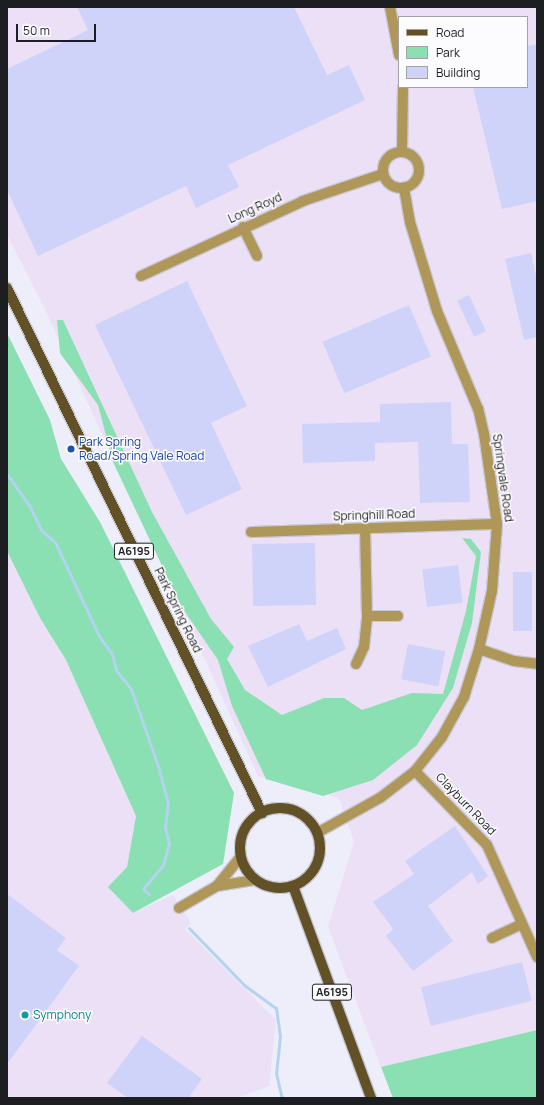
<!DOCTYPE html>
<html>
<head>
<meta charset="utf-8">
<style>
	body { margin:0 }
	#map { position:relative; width:544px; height:1105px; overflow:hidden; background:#edeefa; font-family:Manrope,sans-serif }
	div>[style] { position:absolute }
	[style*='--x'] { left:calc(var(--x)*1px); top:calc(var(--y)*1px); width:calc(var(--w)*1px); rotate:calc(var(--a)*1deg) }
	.industrial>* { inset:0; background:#ebe0f5 }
	.green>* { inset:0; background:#8ae0b3 }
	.stream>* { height:3px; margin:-1.5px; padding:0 1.5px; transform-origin:1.5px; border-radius:1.5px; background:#b4d3f0 }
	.building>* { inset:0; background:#d0d3f9; transform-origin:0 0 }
	.roads { filter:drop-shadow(1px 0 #c8c9d3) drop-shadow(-1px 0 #c8c9d3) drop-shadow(0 1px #c8c9d3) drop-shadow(0 -1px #c8c9d3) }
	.minor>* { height:10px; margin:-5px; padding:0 5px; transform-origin:5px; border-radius:5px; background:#af9659 }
	.minor>.ring { margin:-5px; padding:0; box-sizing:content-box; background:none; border:10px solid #af9659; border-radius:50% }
	.major>* { height:10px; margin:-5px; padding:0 5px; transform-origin:5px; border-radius:5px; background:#625126 }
	.major>.ring { margin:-5px; padding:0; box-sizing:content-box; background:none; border:10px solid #625126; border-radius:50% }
	.dots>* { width:11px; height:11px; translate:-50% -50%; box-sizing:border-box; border:2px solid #fcfcfe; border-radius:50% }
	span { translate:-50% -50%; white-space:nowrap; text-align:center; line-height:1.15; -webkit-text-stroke:3px #fcfcfe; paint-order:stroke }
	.shield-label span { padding:1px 3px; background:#fcfcfe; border:1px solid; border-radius:3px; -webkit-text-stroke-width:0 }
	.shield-label { font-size:11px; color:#1d1e22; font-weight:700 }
	.street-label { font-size:12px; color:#1d1e22 }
	.transit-label { font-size:12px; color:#164399 }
	.left { translate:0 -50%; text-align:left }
	.culture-label { font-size:12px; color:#0d838f }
	.frame { position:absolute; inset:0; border:8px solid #1d1e22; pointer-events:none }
	.legend { position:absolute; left:398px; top:16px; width:130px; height:72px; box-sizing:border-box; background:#fcfcfe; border:1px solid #a3a3a6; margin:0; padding:5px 7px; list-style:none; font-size:12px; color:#1d1e22 }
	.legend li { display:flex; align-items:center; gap:8px; height:20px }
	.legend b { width:20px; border:1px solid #a3a3a6 }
	.scale { position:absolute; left:16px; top:24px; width:80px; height:18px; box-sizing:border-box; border:2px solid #1d1e22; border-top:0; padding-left:5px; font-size:12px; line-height:14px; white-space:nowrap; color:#1d1e22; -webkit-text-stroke:3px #fcfcfe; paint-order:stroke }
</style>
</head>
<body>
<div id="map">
	<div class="industrial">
		<i style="clip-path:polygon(evenodd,7px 7px,537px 7px,537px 1030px,381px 1067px,328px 927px,354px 842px,339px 798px,258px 776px,43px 305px,7px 235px,7px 7px,399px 17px,527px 17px,527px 87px,399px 87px,399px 17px)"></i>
		<i style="clip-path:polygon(7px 551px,40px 618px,66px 660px,136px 816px,127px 867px,133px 913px,173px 895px,191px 923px,185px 929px,276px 1020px,269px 1086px,237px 1098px,7px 1098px)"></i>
	</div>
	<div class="green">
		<i style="clip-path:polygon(57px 320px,63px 320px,152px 512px,211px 619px,234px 647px,227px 659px,245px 690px,282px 715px,324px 698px,344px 698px,362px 710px,412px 693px,443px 694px,466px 611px,476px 556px,462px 538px,471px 539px,481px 552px,472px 623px,453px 688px,417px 745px,373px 780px,323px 796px,266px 779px,232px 706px,218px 660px,181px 606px,113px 462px,98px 405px,60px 353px)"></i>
		<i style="clip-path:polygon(7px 333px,50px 420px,61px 459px,100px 522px,234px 793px,223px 864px,133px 913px,108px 887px,127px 867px,136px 816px,66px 660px,40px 618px,7px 551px)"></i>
		<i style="clip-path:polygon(537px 1030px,537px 1098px,393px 1098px,381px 1067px)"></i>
	</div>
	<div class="stream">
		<i style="--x:7;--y:474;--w:38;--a:55"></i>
		<i style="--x:29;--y:505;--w:28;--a:64"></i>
		<i style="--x:41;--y:530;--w:18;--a:41"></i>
		<i style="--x:55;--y:542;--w:104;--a:64.9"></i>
		<i style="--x:99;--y:636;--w:22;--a:54"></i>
		<i style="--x:112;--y:654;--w:16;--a:76"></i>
		<i style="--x:116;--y:670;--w:24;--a:52"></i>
		<i style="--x:131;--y:689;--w:82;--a:70.7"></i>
		<i style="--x:158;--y:766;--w:38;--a:75"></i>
		<i style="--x:168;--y:803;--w:25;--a:97"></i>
		<i style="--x:165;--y:828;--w:16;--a:75"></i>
		<i style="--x:169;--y:843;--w:23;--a:105"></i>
		<i style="--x:163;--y:865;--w:31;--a:130"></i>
		<i style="--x:143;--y:889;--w:8;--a:40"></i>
		<i style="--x:189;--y:928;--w:79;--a:46"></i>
		<i style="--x:244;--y:985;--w:39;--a:36"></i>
		<i style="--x:276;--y:1008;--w:28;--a:82"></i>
		<i style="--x:280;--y:1036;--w:37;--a:96"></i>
		<i style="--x:276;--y:1073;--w:26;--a:77"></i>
	</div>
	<div class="building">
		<i style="clip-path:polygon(77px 7px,294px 7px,327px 75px,349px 65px,365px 100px,228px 165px,239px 187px,196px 208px,186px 186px,38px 256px,7px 190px,7px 69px,88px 30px)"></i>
		<i style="clip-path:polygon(537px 44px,537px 201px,502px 209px,473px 87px,527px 87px,527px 46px)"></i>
		<i style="clip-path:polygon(531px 253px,537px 280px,537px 337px,524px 340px,505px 259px)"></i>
		<i style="clip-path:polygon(187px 281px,247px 406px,211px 423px,242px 489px,186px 515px,95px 325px)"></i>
		<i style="left:469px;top:295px;width:40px;height:13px;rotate:65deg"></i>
		<i style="left:409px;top:305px;width:56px;height:94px;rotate:67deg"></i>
		<i style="clip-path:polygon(451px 402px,452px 444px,468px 444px,470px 502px,420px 503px,418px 442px,375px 443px,375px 461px,303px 463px,302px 424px,380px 422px,380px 404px)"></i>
		<i style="left:315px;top:543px;width:62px;height:63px;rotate:89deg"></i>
		<i style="left:458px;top:565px;width:38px;height:36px;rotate:83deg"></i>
		<i style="left:513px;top:572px;width:19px;height:59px"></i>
		<i style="clip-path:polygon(299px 624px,307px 641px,337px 628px,346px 649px,268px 687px,248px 646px)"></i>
		<i style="left:408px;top:644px;width:38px;height:36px;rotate:11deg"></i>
		<i style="clip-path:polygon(455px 826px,488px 876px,478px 884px,472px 872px,428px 906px,453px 941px,413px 971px,386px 936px,393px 929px,373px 902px,414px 874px,405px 861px)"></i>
		<i style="clip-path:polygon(7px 894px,66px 938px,57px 950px,79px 966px,7px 1064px)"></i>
		<i style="left:522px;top:962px;width:40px;height:104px;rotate:76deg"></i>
		<i style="clip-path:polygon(142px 1036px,202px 1079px,188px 1098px,128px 1098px,107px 1083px)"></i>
	</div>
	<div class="roads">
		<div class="minor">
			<i style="--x:390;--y:7;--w:49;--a:79.4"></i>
			<i style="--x:402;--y:151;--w:64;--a:-89.1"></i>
			<i class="ring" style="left:383px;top:152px;width:26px;height:26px"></i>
			<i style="--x:243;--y:227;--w:32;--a:64"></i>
			<i style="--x:141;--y:276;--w:179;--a:-24.8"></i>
			<i style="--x:303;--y:201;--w:84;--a:-18.6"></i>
			<i style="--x:251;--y:532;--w:246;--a:-1.9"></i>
			<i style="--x:367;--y:616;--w:31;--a:0"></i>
			<i style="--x:479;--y:649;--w:37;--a:19"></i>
			<i style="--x:514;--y:661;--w:23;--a:7"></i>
			<i style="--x:356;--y:664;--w:19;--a:-65"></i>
			<i style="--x:364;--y:647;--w:31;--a:-84"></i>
			<i style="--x:367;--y:616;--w:87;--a:-91.3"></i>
			<i style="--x:415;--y:771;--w:103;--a:45.8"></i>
			<i style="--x:487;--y:845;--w:123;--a:65.9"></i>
			<i style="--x:317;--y:833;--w:72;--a:-29.1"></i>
			<i style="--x:380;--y:798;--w:44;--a:-37.6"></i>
			<i style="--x:415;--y:771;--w:43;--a:-51.5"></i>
			<i style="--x:442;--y:737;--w:46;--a:-61.2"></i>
			<i style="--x:464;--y:697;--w:50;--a:-72.6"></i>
			<i style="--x:479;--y:649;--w:59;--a:-77.4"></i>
			<i style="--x:492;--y:591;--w:67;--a:-85.7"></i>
			<i style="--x:497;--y:524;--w:91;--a:-98.2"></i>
			<i style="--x:484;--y:434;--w:26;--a:-103"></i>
			<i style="--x:478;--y:409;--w:106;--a:-112.7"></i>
			<i style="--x:437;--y:311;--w:93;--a:-106.9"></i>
			<i style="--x:410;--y:222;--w:35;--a:-100"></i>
			<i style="--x:217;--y:886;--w:39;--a:-9"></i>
			<i style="--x:179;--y:908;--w:44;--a:-30.1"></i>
			<i style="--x:217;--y:886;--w:38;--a:-51"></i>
			<i style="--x:492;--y:938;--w:33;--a:-25"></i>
		</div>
		<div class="major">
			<i style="--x:7;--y:288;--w:584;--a:64.09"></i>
			<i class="ring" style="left:240px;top:808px;width:70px;height:70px"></i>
			<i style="--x:293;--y:886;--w:226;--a:69.8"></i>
		</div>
	</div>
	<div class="dots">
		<i style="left:71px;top:449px;background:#1a4fb4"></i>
		<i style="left:25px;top:1015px;background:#0f9aa8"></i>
	</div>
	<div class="shield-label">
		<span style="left:134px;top:551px">A6195</span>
		<span style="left:332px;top:992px">A6195</span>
	</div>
	<div class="street-label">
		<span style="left:255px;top:208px;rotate:-24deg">Long Royd</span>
		<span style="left:503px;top:478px;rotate:82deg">Springvale Road</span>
		<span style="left:374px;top:515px;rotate:-2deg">Springhill Road</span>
		<span style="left:178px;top:610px;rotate:64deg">Park Spring Road</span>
		<span style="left:466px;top:804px;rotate:46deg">Clayburn Road</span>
	</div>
	<div class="transit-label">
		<span class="left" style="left:79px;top:449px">Park Spring<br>Road/Spring Vale Road</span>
	</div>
	<div class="culture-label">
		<span class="left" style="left:33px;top:1015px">Symphony</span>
	</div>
	<div class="frame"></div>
	<ul class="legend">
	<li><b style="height:5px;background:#625126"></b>Road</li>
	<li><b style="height:11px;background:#8ae0b3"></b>Park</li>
	<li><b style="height:11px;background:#d0d3f9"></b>Building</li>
	</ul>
	<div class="scale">50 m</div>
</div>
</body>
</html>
